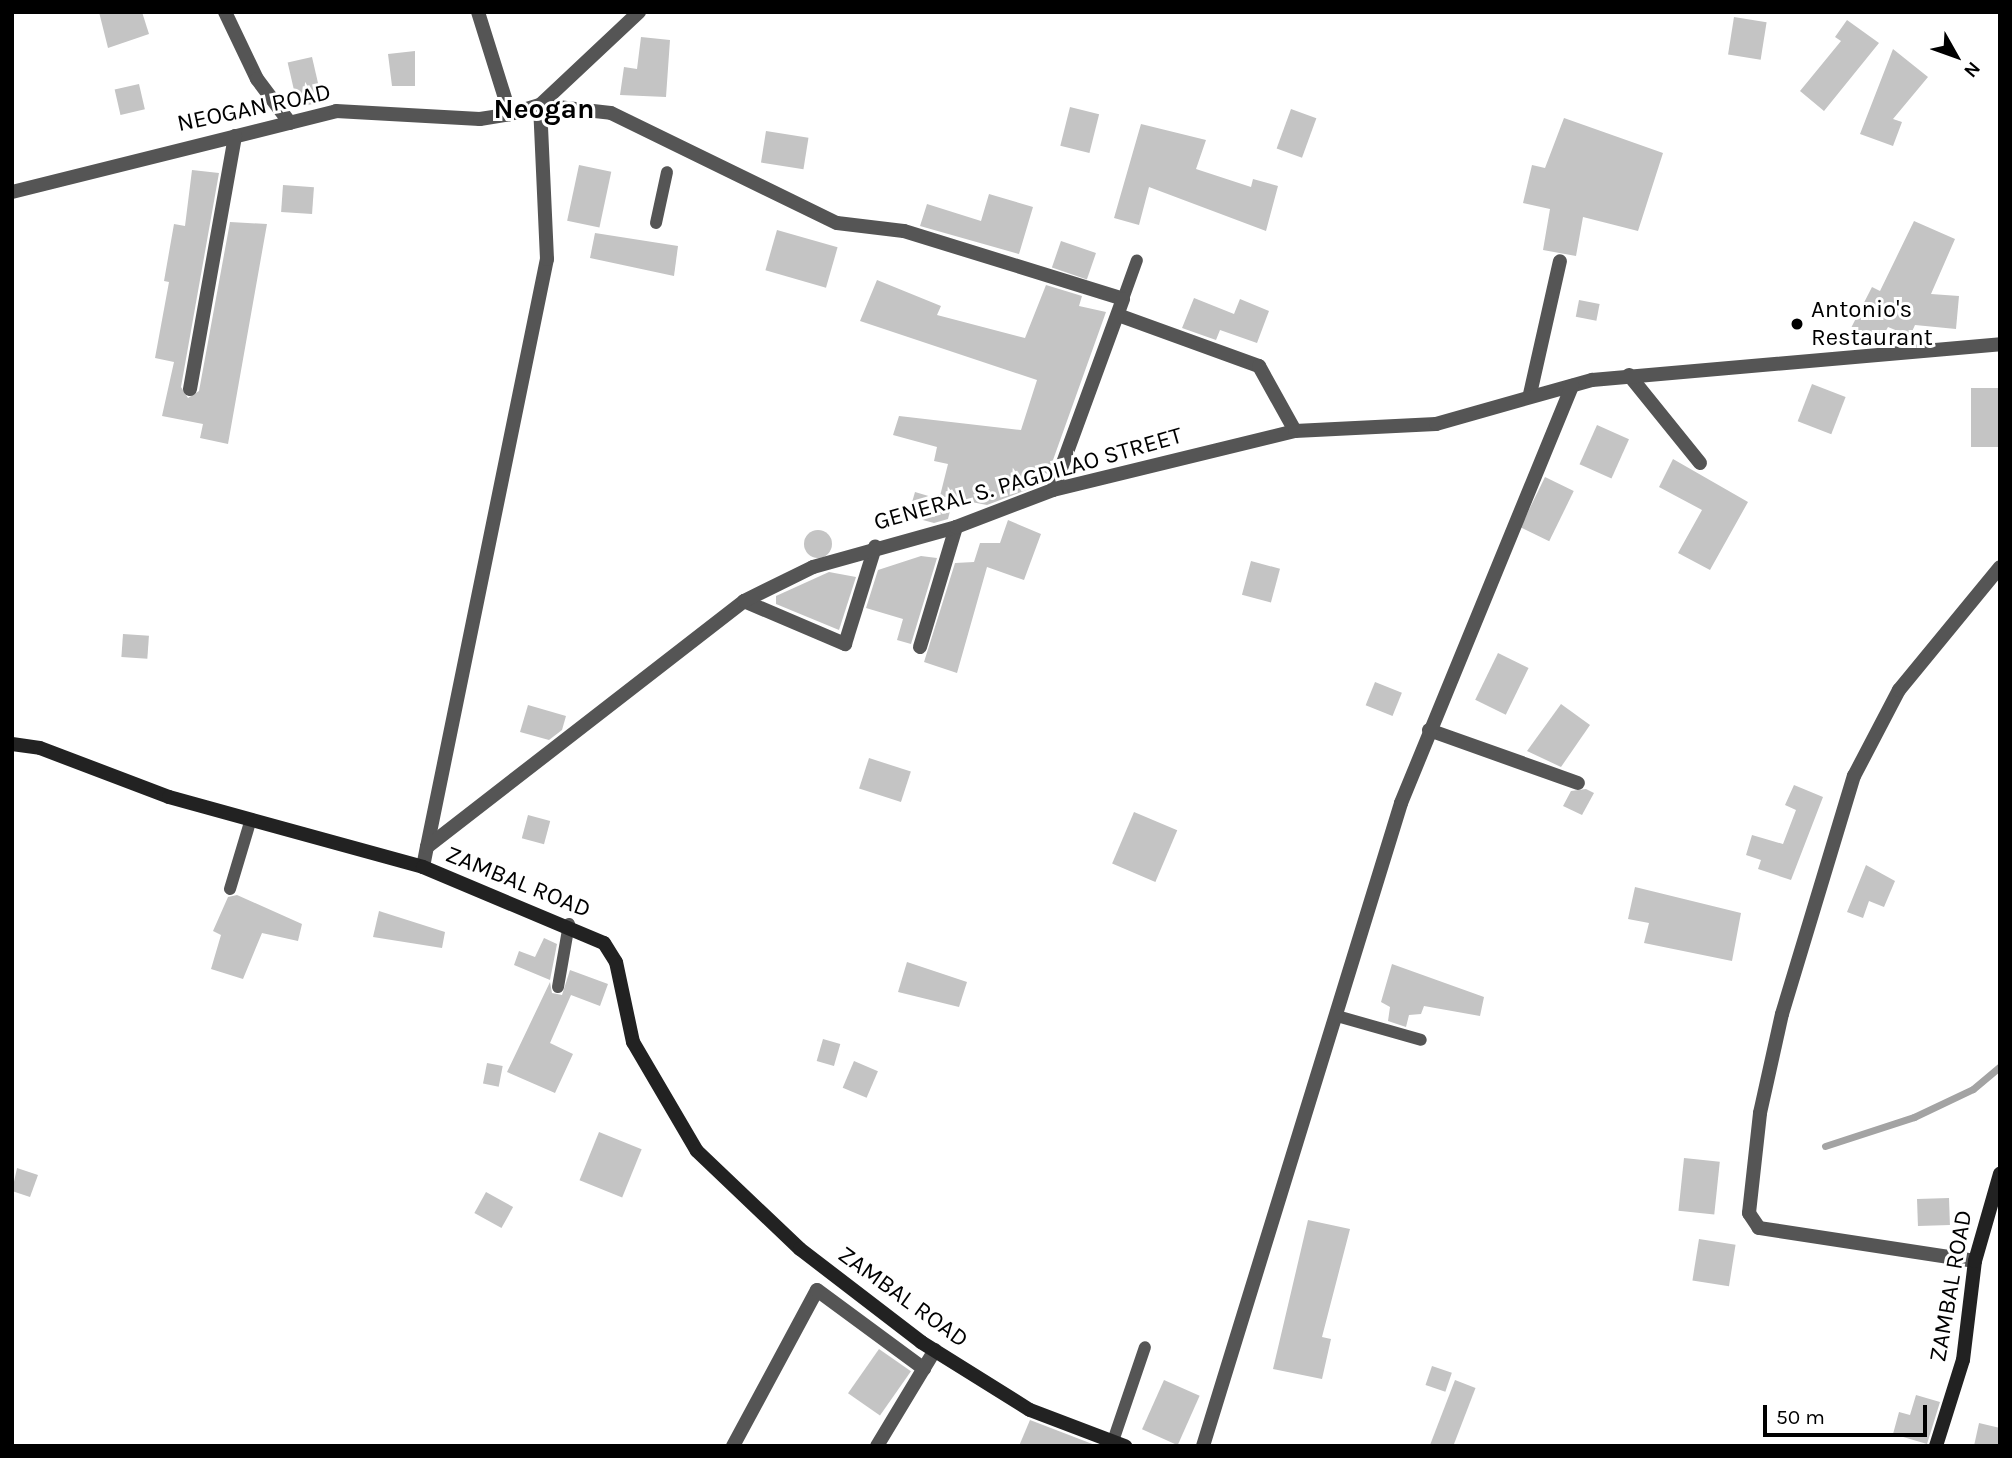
<!DOCTYPE html>
<html>
<head>
<meta charset="utf-8">
<style>
	body { margin:0 }
	#map { position:relative; width:2012px; height:1458px; overflow:hidden; background:#fff; font-family:Karla,sans-serif }
	div>[style] { position:absolute }
	[style*='--x'] { left:calc(var(--x)*1px); top:calc(var(--y)*1px); width:calc(var(--w)*1px); rotate:calc(var(--a)*1deg) }
	.stream>* { height:7px; margin:-3.5px; padding:0 3.5px; transform-origin:3.5px; border-radius:3.5px; background:#a3a3a3 }
	.building>* { inset:0; background:#c4c4c4; transform-origin:0 0 }
	.round { border-radius:50% }
	.lane>* { height:12px; margin:-6px; padding:0 6px; transform-origin:6px; border-radius:6px; background:#555 }
	.street>* { height:14px; margin:-7px; padding:0 7px; transform-origin:7px; border-radius:7px; background:#555 }
	.secondary>* { height:14px; margin:-7px; padding:0 7px; transform-origin:7px; border-radius:7px; background:#222 }
	.dots>* { width:19px; height:19px; translate:-50% -50%; box-sizing:border-box; border:4px solid #fff; border-radius:50% }
	span { translate:-50% -50%; white-space:nowrap; text-align:center; line-height:1.15; -webkit-text-stroke:6px #fff; paint-order:stroke }
	.street-label { font-size:24px; color:#000 }
	.poi-label { font-size:24px; color:#000 }
	.left { translate:0 -50%; text-align:left }
	.quarter-label { font-size:28px; color:#000; font-weight:700 }
	.frame { position:absolute; inset:0; border:14px solid #000; pointer-events:none }
	.north { position:absolute; left:1921px; top:21px; width:70px; height:70px; -webkit-text-stroke:5px #fff; paint-order:stroke; rotate:130deg; font-size:19px; font-weight:700; line-height:28px; text-align:center; color:#000 }
	.north::after { content:''; display:block; margin:auto; width:24px; height:32px; background:#000; clip-path:polygon(50% 0,100% 100%,50% 72%,0 100%) }
	.scale { position:absolute; left:1763px; top:1405px; width:164px; height:32px; box-sizing:border-box; border:4px solid #000; border-top:0; padding-left:9px; font-size:21px; line-height:24px; white-space:nowrap; color:#000; -webkit-text-stroke:5px #fff; paint-order:stroke }
</style>
</head>
<body>
<div id="map">
	<div class="stream">
		<i style="--x:1825;--y:1146;--w:94;--a:-18"></i>
		<i style="--x:1914;--y:1117;--w:65;--a:-25.4"></i>
		<i style="--x:1973;--y:1089;--w:35;--a:-40"></i>
	</div>
	<div class="building">
		<i style="clip-path:polygon(99px 12px,142px 12px,149px 34px,108px 48px)"></i>
		<i style="left:1734px;top:17px;width:33px;height:38px;rotate:9deg"></i>
		<i style="clip-path:polygon(1847px 20px,1879px 43px,1824px 111px,1800px 91px,1841px 41px,1835px 37px)"></i>
		<i style="clip-path:polygon(641px 37px,670px 40px,666px 97px,620px 95px,624px 67px,637px 69px)"></i>
		<i style="clip-path:polygon(1893px 49px,1928px 77px,1893px 119px,1902px 122px,1893px 146px,1860px 134px)"></i>
		<i style="clip-path:polygon(415px 51px,415px 86px,392px 86px,388px 54px)"></i>
		<i style="left:312px;top:57px;width:46px;height:25px;rotate:77deg"></i>
		<i style="left:139px;top:84px;width:26px;height:25px;rotate:77deg"></i>
		<i style="left:1070px;top:107px;width:30px;height:40px;rotate:14deg"></i>
		<i style="left:1291px;top:109px;width:27px;height:42px;rotate:20deg"></i>
		<i style="clip-path:polygon(1564px 118px,1663px 153px,1638px 231px,1583px 217px,1576px 256px,1543px 250px,1550px 209px,1523px 203px,1532px 165px,1545px 168px)"></i>
		<i style="clip-path:polygon(1141px 124px,1206px 140px,1196px 169px,1251px 187px,1253px 179px,1278px 186px,1266px 231px,1149px 187px,1139px 225px,1114px 218px)"></i>
		<i style="left:766px;top:131px;width:43px;height:32px;rotate:9deg"></i>
		<i style="left:579px;top:165px;width:33px;height:57px;rotate:12deg"></i>
		<i style="clip-path:polygon(192px 170px,219px 173px,181px 387px,188px 398px,199px 391px,230px 222px,267px 224px,228px 444px,200px 438px,203px 424px,162px 416px,174px 362px,155px 358px,169px 282px,164px 281px,174px 224px,185px 226px)"></i>
		<i style="left:283px;top:185px;width:31px;height:27px;rotate:4deg"></i>
		<i style="clip-path:polygon(989px 194px,1033px 207px,1019px 254px,920px 226px,927px 204px,981px 221px)"></i>
		<i style="clip-path:polygon(1914px 221px,1955px 239px,1931px 294px,1959px 296px,1956px 329px,1915px 325px,1910px 336px,1888px 327px,1879px 343px,1851px 328px,1872px 287px,1880px 291px)"></i>
		<i style="left:777px;top:230px;width:63px;height:42px;rotate:16deg"></i>
		<i style="clip-path:polygon(595px 233px,678px 246px,674px 276px,590px 258px)"></i>
		<i style="left:1061px;top:241px;width:37px;height:28px;rotate:19deg"></i>
		<i style="clip-path:polygon(877px 280px,941px 306px,937px 315px,1025px 338px,1046px 285px,1082px 296px,1079px 306px,1106px 312px,1048px 474px,1042px 472px,1037px 486px,987px 505px,940px 496px,948px 464px,934px 461px,937px 447px,893px 435px,899px 416px,1021px 430px,1037px 380px,860px 321px)"></i>
		<i style="clip-path:polygon(1194px 298px,1234px 314px,1240px 299px,1269px 311px,1257px 343px,1220px 330px,1216px 340px,1182px 328px)"></i>
		<i style="left:1579px;top:300px;width:21px;height:17px;rotate:11deg"></i>
		<i style="left:1812px;top:384px;width:36px;height:40px;rotate:21deg"></i>
		<i style="left:2000px;top:388px;width:59px;height:29px;rotate:90deg"></i>
		<i style="left:1597px;top:425px;width:35px;height:43px;rotate:24deg"></i>
		<i style="clip-path:polygon(1673px 459px,1748px 502px,1710px 570px,1678px 553px,1702px 510px,1659px 487px)"></i>
		<i style="left:1545px;top:477px;width:32px;height:56px;rotate:26deg"></i>
		<i style="clip-path:polygon(915px 492px,952px 503px,948px 519px,934px 523px,908px 516px)"></i>
		<i style="clip-path:polygon(1008px 520px,1041px 534px,1024px 580px,987px 567px,957px 673px,924px 662px,955px 563px,974px 562px,980px 543px,1000px 543px)"></i>
		<i class="round" style="left:804px;top:530px;width:28px;height:28px"></i>
		<i style="clip-path:polygon(921px 556px,937px 558px,911px 644px,897px 640px,903px 619px,866px 608px,878px 570px)"></i>
		<i style="left:1251px;top:561px;width:30px;height:35px;rotate:15deg"></i>
		<i style="clip-path:polygon(829px 572px,856px 577px,839px 630px,776px 604px,776px 596px)"></i>
		<i style="left:123px;top:634px;width:26px;height:23px;rotate:4deg"></i>
		<i style="left:1498px;top:653px;width:34px;height:52px;rotate:26deg"></i>
		<i style="left:1375px;top:682px;width:29px;height:25px;rotate:22deg"></i>
		<i style="clip-path:polygon(1561px 704px,1590px 725px,1561px 767px,1527px 751px)"></i>
		<i style="clip-path:polygon(528px 705px,566px 716px,562px 730px,549px 740px,520px 732px)"></i>
		<i style="left:869px;top:758px;width:44px;height:32px;rotate:18deg"></i>
		<i style="clip-path:polygon(1794px 785px,1823px 797px,1791px 880px,1758px 869px,1761px 860px,1746px 855px,1752px 835px,1783px 844px,1796px 810px,1785px 805px)"></i>
		<i style="clip-path:polygon(1586px 789px,1594px 793px,1582px 815px,1563px 806px,1571px 791px)"></i>
		<i style="left:1134px;top:812px;width:47px;height:56px;rotate:23deg"></i>
		<i style="left:528px;top:815px;width:23px;height:24px;rotate:15deg"></i>
		<i style="clip-path:polygon(1866px 865px,1895px 881px,1884px 907px,1869px 901px,1863px 918px,1847px 912px)"></i>
		<i style="clip-path:polygon(1635px 887px,1741px 913px,1732px 961px,1644px 943px,1649px 923px,1628px 919px)"></i>
		<i style="clip-path:polygon(237px 895px,302px 924px,298px 941px,262px 933px,243px 979px,211px 969px,221px 935px,213px 931px,228px 897px)"></i>
		<i style="clip-path:polygon(379px 911px,445px 932px,442px 948px,373px 937px)"></i>
		<i style="clip-path:polygon(544px 938px,557px 944px,550px 980px,514px 965px,519px 951px,535px 957px)"></i>
		<i style="clip-path:polygon(907px 962px,967px 982px,959px 1007px,898px 992px)"></i>
		<i style="clip-path:polygon(1392px 964px,1484px 997px,1480px 1016px,1424px 1006px,1421px 1014px,1409px 1015px,1406px 1027px,1388px 1021px,1390px 1007px,1381px 1002px)"></i>
		<i style="clip-path:polygon(570px 970px,608px 984px,600px 1006px,571px 995px,550px 1043px,573px 1054px,555px 1093px,507px 1072px,550px 982px,552px 993px,562px 995px)"></i>
		<i style="left:823px;top:1039px;width:18px;height:23px;rotate:16deg"></i>
		<i style="left:854px;top:1061px;width:26px;height:29px;rotate:23deg"></i>
		<i style="left:487px;top:1063px;width:16px;height:21px;rotate:11deg"></i>
		<i style="left:599px;top:1132px;width:46px;height:52px;rotate:22deg"></i>
		<i style="left:1684px;top:1158px;width:36px;height:53px;rotate:6deg"></i>
		<i style="clip-path:polygon(17px 1168px,38px 1175px,30px 1197px,12px 1191px)"></i>
		<i style="left:486px;top:1192px;width:31px;height:24px;rotate:29deg"></i>
		<i style="left:1949px;top:1198px;width:27px;height:32px;rotate:88deg"></i>
		<i style="clip-path:polygon(1308px 1220px,1350px 1229px,1322px 1337px,1331px 1339px,1322px 1379px,1273px 1369px)"></i>
		<i style="left:1699px;top:1239px;width:37px;height:42px;rotate:9deg"></i>
		<i style="left:879px;top:1349px;width:39px;height:54px;rotate:35deg"></i>
		<i style="left:1432px;top:1366px;width:21px;height:20px;rotate:19deg"></i>
		<i style="left:1164px;top:1380px;width:39px;height:54px;rotate:24deg"></i>
		<i style="left:1455px;top:1380px;width:22px;height:70px;rotate:21deg"></i>
		<i style="clip-path:polygon(1916px 1395px,1940px 1402px,1927px 1444px,1893px 1434px,1899px 1412px,1910px 1415px)"></i>
		<i style="clip-path:polygon(1030px 1420px,1095px 1445px,1097px 1446px,1019px 1446px)"></i>
		<i style="clip-path:polygon(1979px 1423px,2000px 1428px,2000px 1446px,1974px 1446px)"></i>
	</div>
	<div class="lane">
		<i style="--x:656;--y:223;--w:52;--a:-77.8"></i>
		<i style="--x:1123;--y:299;--w:41;--a:-70.3"></i>
		<i style="--x:230;--y:889;--w:73;--a:-73.3"></i>
		<i style="--x:558;--y:987;--w:64;--a:-80.1"></i>
		<i style="--x:1337;--y:1016;--w:87;--a:15.9"></i>
		<i style="--x:1113;--y:1441;--w:99;--a:-71.2"></i>
	</div>
	<div class="street">
		<i style="--x:225;--y:12;--w:74;--a:64.5"></i>
		<i style="--x:257;--y:79;--w:55;--a:53.1"></i>
		<i style="--x:478;--y:12;--w:107;--a:72.6"></i>
		<i style="--x:12;--y:192;--w:334;--a:-14"></i>
		<i style="--x:336;--y:111;--w:144;--a:3.2"></i>
		<i style="--x:480;--y:119;--w:30;--a:-9"></i>
		<i style="--x:510;--y:114;--w:31;--a:-17"></i>
		<i style="--x:540;--y:105;--w:136;--a:-43.2"></i>
		<i style="--x:1118;--y:315;--w:150;--a:19.9"></i>
		<i style="--x:1259;--y:366;--w:74;--a:61"></i>
		<i style="--x:1629;--y:375;--w:113;--a:51.1"></i>
		<i style="--x:190;--y:389;--w:257;--a:-79.9"></i>
		<i style="--x:1530;--y:394;--w:136;--a:-77.3"></i>
		<i style="--x:744;--y:601;--w:110;--a:23.1"></i>
		<i style="--x:845;--y:644;--w:102;--a:-72.8"></i>
		<i style="--x:920;--y:647;--w:125;--a:-73.3"></i>
		<i style="--x:1429;--y:730;--w:158;--a:19.6"></i>
		<i style="--x:427;--y:847;--w:600;--a:-78.47"></i>
		<i style="--x:547;--y:259;--w:154;--a:-92.6"></i>
		<i style="--x:540;--y:105;--w:71;--a:6.4"></i>
		<i style="--x:611;--y:113;--w:251;--a:26"></i>
		<i style="--x:837;--y:223;--w:67;--a:6.8"></i>
		<i style="--x:904;--y:231;--w:229;--a:17.2"></i>
		<i style="--x:1123;--y:299;--w:203;--a:110.1"></i>
		<i style="--x:423;--y:867;--w:20;--a:-79"></i>
		<i style="--x:427;--y:847;--w:401;--a:-37.8"></i>
		<i style="--x:744;--y:601;--w:77;--a:-26.2"></i>
		<i style="--x:813;--y:567;--w:148;--a:-15.6"></i>
		<i style="--x:956;--y:527;--w:104;--a:-20.9"></i>
		<i style="--x:1053;--y:490;--w:249;--a:-13.7"></i>
		<i style="--x:1295;--y:431;--w:141;--a:-2.8"></i>
		<i style="--x:1436;--y:424;--w:162;--a:-15.8"></i>
		<i style="--x:1592;--y:380;--w:410;--a:-5"></i>
		<i style="--x:1975;--y:1261;--w:219;--a:-171.3"></i>
		<i style="--x:1759;--y:1228;--w:18;--a:-124"></i>
		<i style="--x:1749;--y:1213;--w:101;--a:-83.7"></i>
		<i style="--x:1760;--y:1113;--w:101;--a:-77.5"></i>
		<i style="--x:1782;--y:1014;--w:249;--a:-73.2"></i>
		<i style="--x:1854;--y:776;--w:97;--a:-62.4"></i>
		<i style="--x:1899;--y:690;--w:159;--a:-50.6"></i>
		<i style="--x:733;--y:1446;--w:177;--a:-61.7"></i>
		<i style="--x:817;--y:1290;--w:133;--a:36.4"></i>
		<i style="--x:877;--y:1446;--w:112;--a:-58.9"></i>
		<i style="--x:1203;--y:1446;--w:673;--a:-72.88"></i>
		<i style="--x:1401;--y:803;--w:451;--a:-67.7"></i>
	</div>
	<div class="secondary">
		<i style="--x:12;--y:744;--w:28;--a:8"></i>
		<i style="--x:40;--y:748;--w:138;--a:20.8"></i>
		<i style="--x:169;--y:797;--w:263;--a:15.4"></i>
		<i style="--x:423;--y:867;--w:196;--a:22.8"></i>
		<i style="--x:604;--y:943;--w:22;--a:58"></i>
		<i style="--x:616;--y:962;--w:82;--a:78"></i>
		<i style="--x:633;--y:1042;--w:126;--a:59.6"></i>
		<i style="--x:697;--y:1151;--w:142;--a:43.6"></i>
		<i style="--x:800;--y:1249;--w:153;--a:37.5"></i>
		<i style="--x:921;--y:1342;--w:128;--a:32"></i>
		<i style="--x:1030;--y:1410;--w:102;--a:20.8"></i>
		<i style="--x:1936;--y:1446;--w:90;--a:-72.6"></i>
		<i style="--x:1963;--y:1360;--w:100;--a:-83.1"></i>
		<i style="--x:1975;--y:1261;--w:91;--a:-74"></i>
	</div>
	<div class="dots">
		<i style="left:1797px;top:324px;background:#000"></i>
	</div>
	<div class="street-label">
		<span style="left:254px;top:108px;rotate:-12deg">NEOGAN ROAD</span>
		<span style="left:1028px;top:479px;rotate:-16deg">GENERAL S. PAGDILAO STREET</span>
		<span style="left:518px;top:882px;rotate:22deg">ZAMBAL ROAD</span>
		<span style="left:1951px;top:1286px;rotate:-80deg">ZAMBAL ROAD</span>
		<span style="left:903px;top:1297px;rotate:36deg">ZAMBAL ROAD</span>
	</div>
	<div class="poi-label">
		<span class="left" style="left:1811px;top:324px">Antonio's<br>Restaurant</span>
	</div>
	<div class="quarter-label">
		<span style="left:544px;top:109px">Neogan</span>
	</div>
	<div class="frame"></div>
	<div class="north">N</div>
	<div class="scale">50 m</div>
</div>
</body>
</html>
